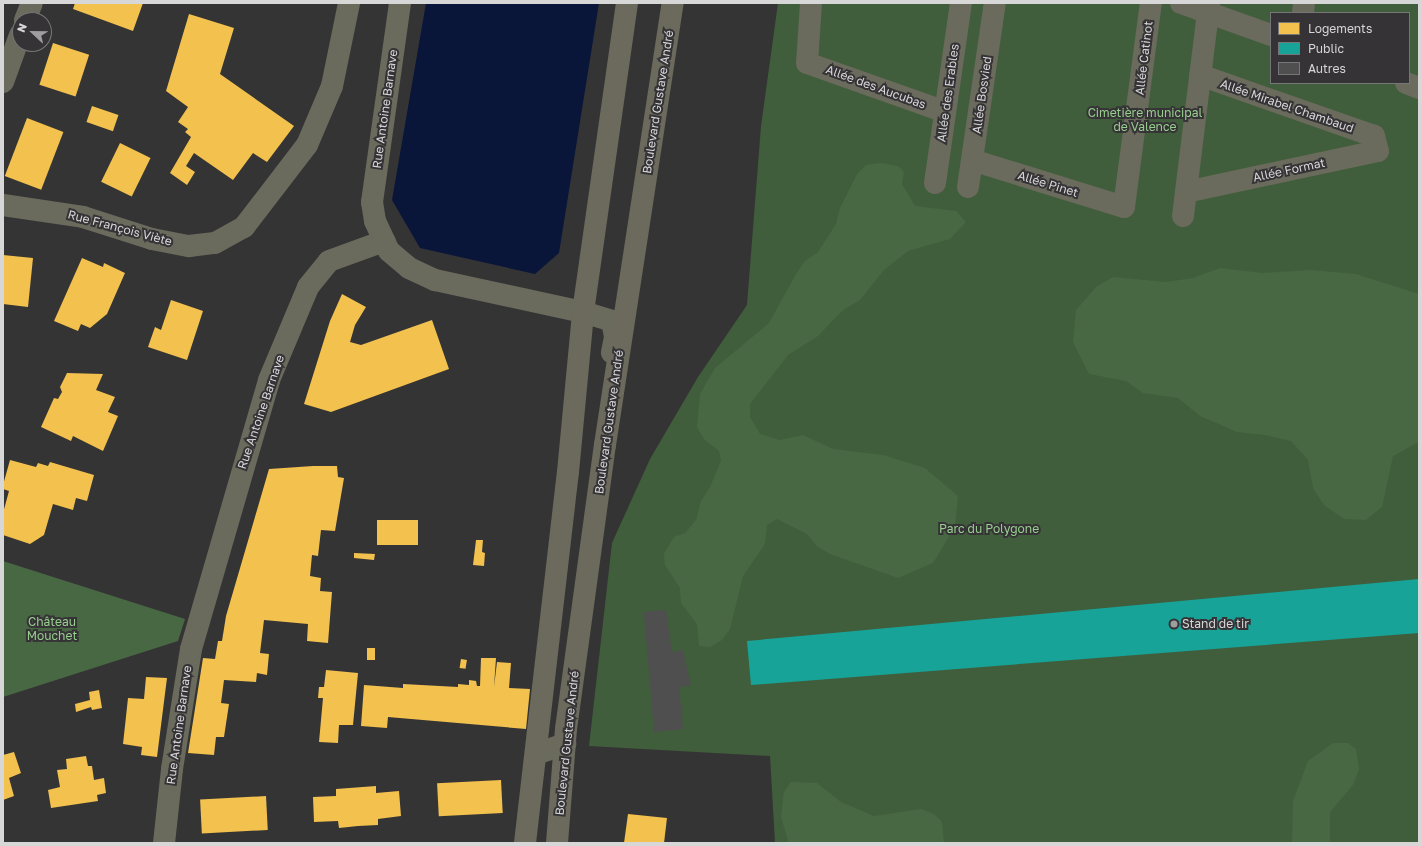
<!DOCTYPE html>
<html>
<head>
<meta charset="utf-8">
<style>
	body { margin:0 }
	#map { position:relative; width:1422px; height:846px; overflow:hidden; background:#353435; font-family:"Golos Text",sans-serif }
	div>[style] { position:absolute }
	[style*='--x'] { left:calc(var(--x)*1px); top:calc(var(--y)*1px); width:calc(var(--w)*1px); rotate:calc(var(--a)*1deg) }
	.green>* { inset:0; background:#405e3b }
	.forest>* { inset:0; background:#486743 }
	.water>* { inset:0; background:#0a1639 }
	.homes>* { inset:0; background:#f2c14e; transform-origin:0 0 }
	.public>* { inset:0; background:#17a398 }
	.building>* { inset:0; background:#504f50 }
	.street>* { height:22px; margin:-11px; padding:0 11px; transform-origin:11px; border-radius:11px; background:#6a6a5d }
	.primary>* { height:22px; margin:-11px; padding:0 11px; transform-origin:11px; border-radius:11px; background:#6b6a5c }
	.dots>* { width:11px; height:11px; translate:-50% -50%; box-sizing:border-box; border:2px solid #353336; border-radius:50% }
	span { translate:-50% -50%; white-space:nowrap; text-align:center; line-height:1.15; -webkit-text-stroke:4px #353336; paint-order:stroke }
	.street-label { font-size:12px; color:#d8d7d8 }
	.park-label { font-size:12px; color:#98cf8f }
	.poi-label { font-size:12px; color:#d8d7d8 }
	.left { translate:0 -50%; text-align:left }
	.frame { position:absolute; inset:0; border:4px solid #d8d7d8; pointer-events:none }
	.legend { position:absolute; left:1270px; top:12px; width:140px; height:72px; box-sizing:border-box; background:#353336; border:1px solid #767577; margin:0; padding:5px 7px; list-style:none; font-size:12px; color:#d8d7d8 }
	.legend li { display:flex; align-items:center; gap:8px; height:20px }
	.legend b { width:20px; border:1px solid #767577 }
	.north { position:absolute; left:12px; top:12px; width:40px; height:40px; box-sizing:border-box; background:#353336; border:1px solid #767577; border-radius:50%; rotate:292deg; font-size:11px; font-weight:700; line-height:16px; text-align:center; color:#d8d7d8 }
	.north::after { content:''; display:block; margin:auto; width:14px; height:18px; background:#9f9e9f; clip-path:polygon(50% 0,100% 100%,50% 72%,0 100%) }
</style>
</head>
<body>
<div id="map">
	<div class="green">
		<i style="clip-path:polygon(evenodd,778px 3px,1419px 3px,1419px 843px,775px 843px,770px 756px,589px 746px,612px 543px,650px 459px,698px 377px,747px 305px,761px 126px,778px 3px,1271px 13px,1409px 13px,1409px 83px,1271px 83px,1271px 13px)"></i>
	</div>
	<div class="forest">
		<i style="clip-path:polygon(881px 163px,898px 166px,904px 172px,902px 184px,915px 206px,956px 211px,966px 222px,950px 239px,908px 251px,884px 270px,860px 300px,843px 310px,818px 336px,788px 355px,750px 404px,750px 417px,760px 434px,780px 440px,803px 435px,833px 449px,883px 455px,925px 468px,958px 496px,955px 527px,933px 563px,898px 578px,830px 554px,817px 546px,807px 534px,777px 519px,767px 525px,765px 544px,743px 576px,730px 629px,722px 640px,710px 647px,699px 646px,697px 624px,681px 603px,680px 588px,665px 565px,664px 553px,674px 537px,685px 533px,696px 520px,701px 501px,710px 487px,721px 461px,719px 451px,704px 439px,697px 427px,700px 394px,715px 368px,769px 323px,796px 274px,805px 261px,818px 252px,836px 224px,840px 208px,857px 174px,866px 165px)"></i>
		<i style="clip-path:polygon(1220px 268px,1262px 273px,1311px 270px,1356px 274px,1419px 294px,1419px 442px,1393px 456px,1382px 507px,1366px 520px,1344px 519px,1324px 505px,1313px 488px,1308px 460px,1291px 441px,1265px 435px,1237px 432px,1200px 416px,1178px 398px,1143px 393px,1126px 381px,1089px 374px,1073px 342px,1076px 310px,1096px 287px,1113px 277px,1166px 282px,1193px 278px)"></i>
		<i style="clip-path:polygon(3px 561px,185px 619px,178px 641px,3px 697px)"></i>
		<i style="clip-path:polygon(1333px 743px,1348px 743px,1356px 749px,1359px 769px,1353px 785px,1330px 812px,1330px 843px,1292px 843px,1293px 801px,1308px 761px)"></i>
		<i style="clip-path:polygon(791px 782px,817px 783px,841px 802px,874px 816px,921px 809px,934px 814px,942px 822px,944px 843px,789px 843px,781px 817px,784px 792px)"></i>
	</div>
	<div class="water">
		<i style="clip-path:polygon(426px 3px,599px 3px,559px 253px,535px 274px,420px 248px,392px 200px)"></i>
	</div>
	<div class="homes">
		<i style="clip-path:polygon(75px 3px,143px 3px,133px 31px,73px 9px)"></i>
		<i style="clip-path:polygon(189px 14px,234px 28px,220px 74px,294px 126px,267px 162px,253px 153px,233px 180px,194px 153px,186px 166px,195px 172px,187px 185px,170px 173px,191px 137px,185px 132px,188px 129px,178px 122px,188px 107px,166px 91px)"></i>
		<i style="left:53px;top:43px;width:38px;height:44px;rotate:18deg"></i>
		<i style="left:92px;top:106px;width:28px;height:17px;rotate:19deg"></i>
		<i style="left:27px;top:118px;width:39px;height:62px;rotate:21deg"></i>
		<i style="left:120px;top:143px;width:34px;height:43px;rotate:26deg"></i>
		<i style="clip-path:polygon(3px 255px,33px 258px,28px 307px,3px 304px)"></i>
		<i style="clip-path:polygon(82px 258px,103px 267px,104px 263px,125px 273px,107px 314px,90px 328px,81px 324px,78px 331px,54px 321px)"></i>
		<i style="clip-path:polygon(342px 294px,366px 307px,355px 325px,350px 342px,361px 345px,432px 320px,449px 369px,331px 412px,304px 404px,330px 321px)"></i>
		<i style="clip-path:polygon(171px 300px,203px 311px,187px 360px,148px 347px,155px 327px,161px 330px)"></i>
		<i style="clip-path:polygon(67px 373px,103px 374px,96px 390px,115px 397px,108px 412px,118px 416px,103px 451px,73px 436px,71px 441px,41px 427px,54px 398px,58px 399px,62px 392px,60px 387px)"></i>
		<i style="clip-path:polygon(10px 460px,36px 467px,38px 463px,48px 466px,50px 462px,94px 475px,87px 501px,76px 498px,73px 510px,53px 504px,44px 535px,30px 544px,3px 535px,3px 513px,9px 491px,3px 489px,3px 485px)"></i>
		<i style="clip-path:polygon(313px 466px,337px 466px,338px 477px,344px 478px,335px 531px,321px 530px,318px 556px,312px 555px,310px 576px,321px 578px,320px 591px,332px 592px,328px 643px,307px 641px,308px 624px,264px 620px,260px 653px,269px 654px,267px 675px,257px 673px,256px 682px,224px 680px,221px 703px,229px 704px,224px 737px,216px 737px,214px 755px,188px 753px,203px 658px,215px 659px,218px 641px,222px 641px,226px 616px,269px 469px)"></i>
		<i style="left:377px;top:520px;width:41px;height:25px"></i>
		<i style="clip-path:polygon(476px 540px,483px 540px,482px 552px,485px 553px,484px 566px,473px 565px)"></i>
		<i style="clip-path:polygon(354px 553px,375px 554px,374px 560px,354px 558px)"></i>
		<i style="left:367px;top:648px;width:8px;height:12px"></i>
		<i style="clip-path:polygon(481px 658px,496px 658px,494px 687px,497px 662px,511px 663px,509px 688px,530px 689px,526px 729px,388px 717px,387px 728px,361px 726px,364px 685px,403px 688px,403px 684px,458px 687px,458px 684px,469px 685px,469px 680px,476px 681px,477px 686px,480px 686px)"></i>
		<i style="left:461px;top:659px;width:6px;height:9px;rotate:9deg"></i>
		<i style="clip-path:polygon(326px 670px,358px 673px,353px 725px,339px 725px,338px 743px,319px 742px,323px 698px,318px 698px,319px 687px,324px 687px)"></i>
		<i style="clip-path:polygon(146px 677px,167px 678px,157px 757px,141px 755px,142px 747px,123px 744px,128px 698px,144px 699px)"></i>
		<i style="clip-path:polygon(99px 690px,102px 708px,92px 710px,91px 707px,76px 712px,75px 704px,90px 700px,89px 692px)"></i>
		<i style="clip-path:polygon(14px 752px,21px 773px,9px 778px,14px 796px,3px 800px,3px 755px)"></i>
		<i style="clip-path:polygon(86px 756px,88px 766px,92px 766px,94px 780px,104px 778px,106px 793px,97px 795px,98px 801px,51px 808px,48px 790px,60px 787px,57px 770px,67px 769px,66px 759px)"></i>
		<i style="left:501px;top:780px;width:33px;height:64px;rotate:87deg"></i>
		<i style="clip-path:polygon(376px 786px,376px 793px,399px 791px,401px 816px,378px 819px,378px 825px,358px 826px,339px 828px,338px 821px,314px 822px,313px 797px,336px 796px,336px 789px)"></i>
		<i style="left:266px;top:796px;width:34px;height:66px;rotate:87deg"></i>
		<i style="clip-path:polygon(628px 814px,667px 818px,664px 843px,624px 843px)"></i>
	</div>
	<div class="public">
		<i style="clip-path:polygon(1419px 579px,1419px 633px,751px 685px,747px 641px)"></i>
	</div>
	<div class="building">
		<i style="clip-path:polygon(666px 610px,672px 652px,683px 650px,691px 686px,679px 687px,683px 729px,654px 732px,644px 612px)"></i>
	</div>
	<div class="street">
		<i style="--x:400;--y:3;--w:201;--a:98"></i>
		<i style="--x:372;--y:202;--w:19;--a:81"></i>
		<i style="--x:375;--y:221;--w:33;--a:65"></i>
		<i style="--x:389;--y:251;--w:26;--a:40"></i>
		<i style="--x:409;--y:268;--w:29;--a:25"></i>
		<i style="--x:435;--y:280;--w:151;--a:12.2"></i>
		<i style="--x:583;--y:312;--w:30;--a:17"></i>
		<i style="--x:612;--y:321;--w:16;--a:79"></i>
		<i style="--x:615;--y:337;--w:16;--a:101"></i>
		<i style="--x:811;--y:3;--w:60;--a:93.8"></i>
		<i style="--x:807;--y:63;--w:146;--a:19.5"></i>
		<i style="--x:1181;--y:3;--w:96;--a:19.6"></i>
		<i style="--x:1303;--y:13;--w:10;--a:-84"></i>
		<i style="--x:25;--y:20;--w:18;--a:-68"></i>
		<i style="--x:3;--y:82;--w:50;--a:-70.1"></i>
		<i style="--x:1406;--y:83;--w:14;--a:21"></i>
		<i style="--x:972;--y:160;--w:159;--a:17.2"></i>
		<i style="--x:1124;--y:207;--w:206;--a:-82.5"></i>
		<i style="--x:935;--y:183;--w:182;--a:-81.8"></i>
		<i style="--x:968;--y:187;--w:186;--a:-81.7"></i>
		<i style="--x:1186;--y:192;--w:196;--a:-12.1"></i>
		<i style="--x:1378;--y:151;--w:16;--a:-105"></i>
		<i style="--x:1374;--y:136;--w:184;--a:-160.7"></i>
		<i style="--x:3;--y:205;--w:81;--a:8.5"></i>
		<i style="--x:83;--y:217;--w:72;--a:17.7"></i>
		<i style="--x:152;--y:239;--w:38;--a:11"></i>
		<i style="--x:189;--y:246;--w:26;--a:-7"></i>
		<i style="--x:215;--y:243;--w:33;--a:-29"></i>
		<i style="--x:244;--y:227;--w:103;--a:-52.5"></i>
		<i style="--x:307;--y:145;--w:64;--a:-67"></i>
		<i style="--x:332;--y:86;--w:85;--a:-78.4"></i>
		<i style="--x:1183;--y:216;--w:215;--a:-83"></i>
		<i style="--x:536;--y:754;--w:31;--a:-19"></i>
		<i style="--x:164;--y:843;--w:74;--a:-83.8"></i>
		<i style="--x:172;--y:769;--w:121;--a:-81"></i>
		<i style="--x:191;--y:649;--w:280;--a:-73.8"></i>
		<i style="--x:269;--y:380;--w:101;--a:-67.2"></i>
		<i style="--x:308;--y:287;--w:33;--a:-51"></i>
		<i style="--x:329;--y:261;--w:59;--a:-20"></i>
	</div>
	<div class="primary">
		<i style="--x:525;--y:843;--w:373;--a:-83.4"></i>
		<i style="--x:568;--y:472;--w:161;--a:-84.6"></i>
		<i style="--x:583;--y:312;--w:312;--a:-81.9"></i>
		<i style="--x:557;--y:843;--w:114;--a:-85.5"></i>
		<i style="--x:566;--y:729;--w:287;--a:-82.2"></i>
		<i style="--x:605;--y:445;--w:447;--a:-81.3"></i>
	</div>
	<div class="dots">
		<i style="left:1174px;top:624px;background:#9f9e9f"></i>
	</div>
	<div class="street-label">
		<span style="left:1144px;top:58px;rotate:-83deg">Allée Catinot</span>
		<span style="left:876px;top:87px;rotate:20deg">Allée des Aucubas</span>
		<span style="left:948px;top:93px;rotate:-82deg">Allée des Erables</span>
		<span style="left:982px;top:95px;rotate:-82deg">Allée Bosvied</span>
		<span style="left:658px;top:102px;rotate:-81deg">Boulevard Gustave André</span>
		<span style="left:1287px;top:106px;rotate:19deg">Allée Mirabel Chambaud</span>
		<span style="left:385px;top:109px;rotate:-82deg">Rue Antoine Barnave</span>
		<span style="left:1289px;top:170px;rotate:-12deg">Allée Format</span>
		<span style="left:1048px;top:184px;rotate:17deg">Allée Pinet</span>
		<span style="left:120px;top:228px;rotate:15deg">Rue François Viète</span>
		<span style="left:261px;top:412px;rotate:-71deg">Rue Antoine Barnave</span>
		<span style="left:609px;top:422px;rotate:-82deg">Boulevard Gustave André</span>
		<span style="left:179px;top:725px;rotate:-82deg">Rue Antoine Barnave</span>
		<span style="left:567px;top:743px;rotate:-84deg">Boulevard Gustave André</span>
	</div>
	<div class="park-label">
		<span style="left:1145px;top:120px">Cimetière municipal<br>de Valence</span>
		<span style="left:989px;top:529px">Parc du Polygone</span>
		<span style="left:52px;top:629px">Château<br>Mouchet</span>
	</div>
	<div class="poi-label">
		<span class="left" style="left:1182px;top:624px">Stand de tir</span>
	</div>
	<div class="frame"></div>
	<ul class="legend">
	<li><b style="height:11px;background:#f2c14e"></b>Logements</li>
	<li><b style="height:11px;background:#17a398"></b>Public</li>
	<li><b style="height:11px;background:#504f50"></b>Autres</li>
	</ul>
	<div class="north">N</div>
</div>
</body>
</html>
